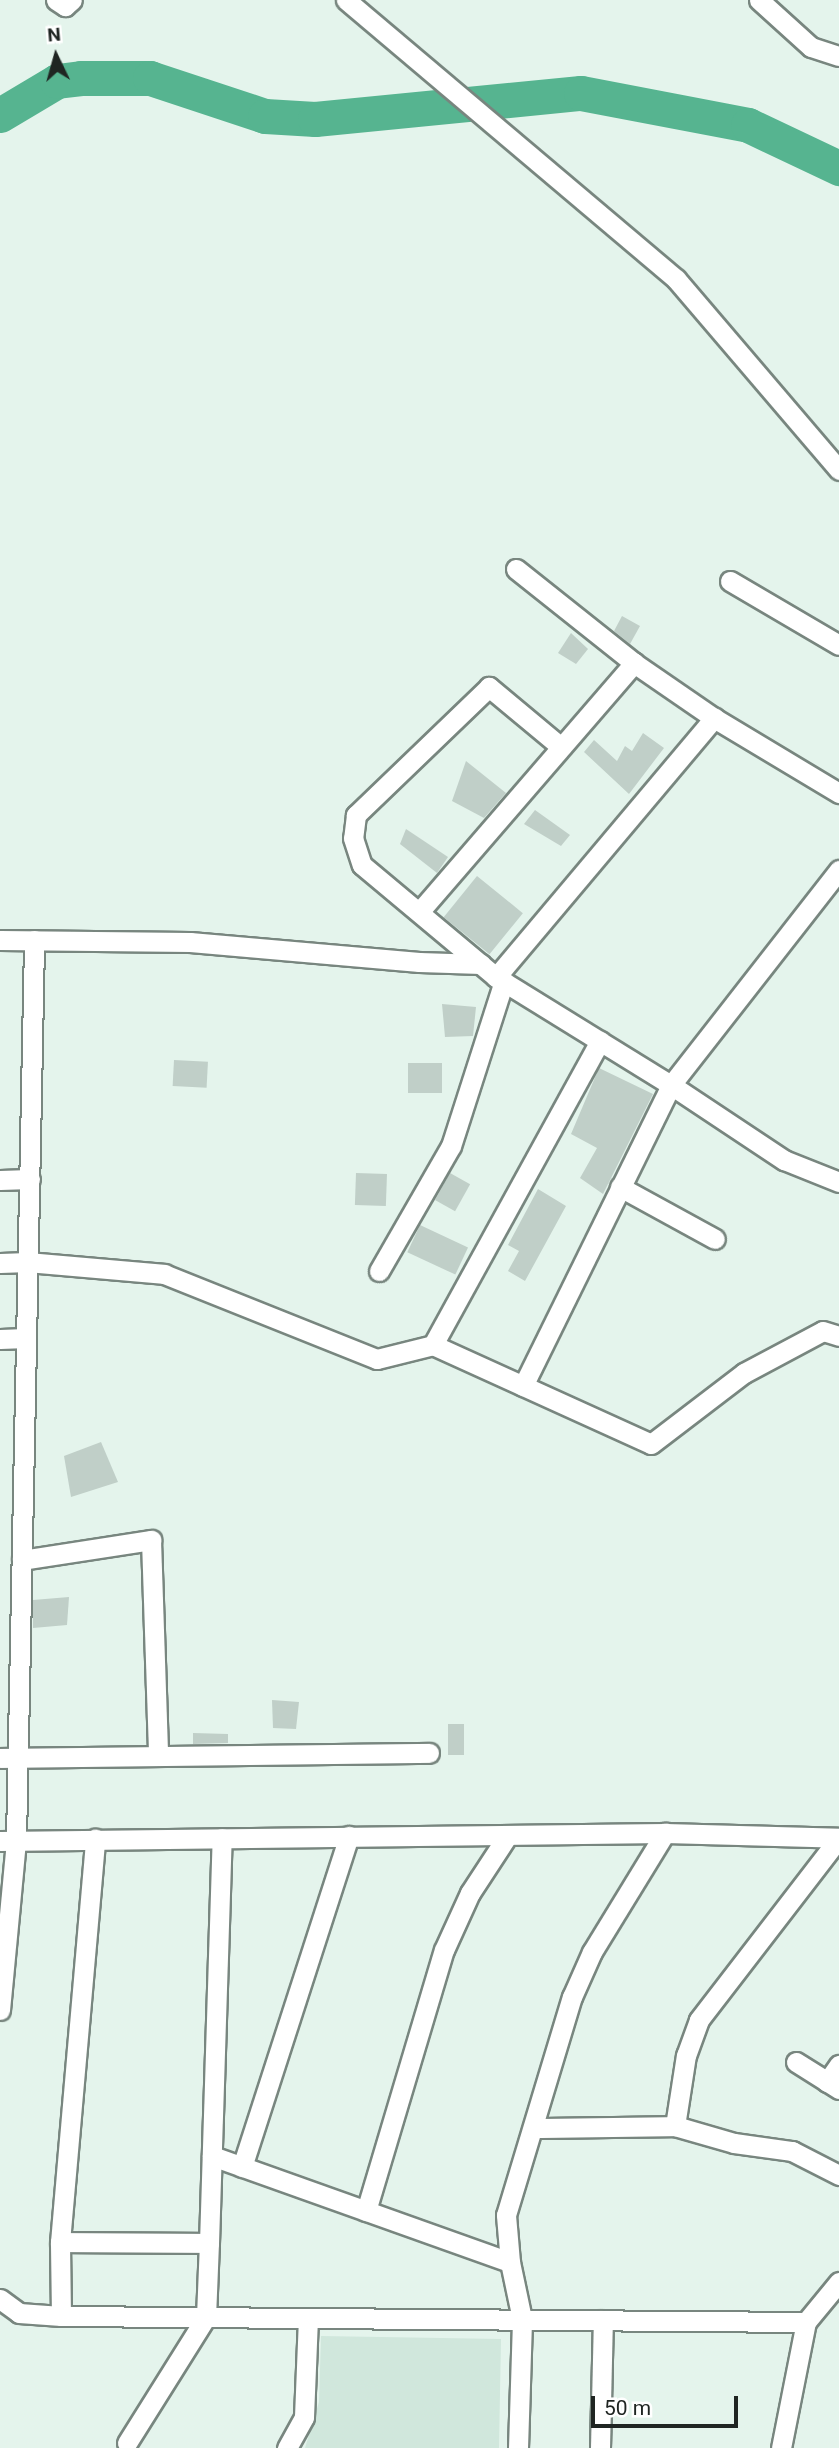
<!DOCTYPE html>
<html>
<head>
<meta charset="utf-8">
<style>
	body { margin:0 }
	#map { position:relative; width:839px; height:2448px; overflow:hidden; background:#e4f4ec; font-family:Roboto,sans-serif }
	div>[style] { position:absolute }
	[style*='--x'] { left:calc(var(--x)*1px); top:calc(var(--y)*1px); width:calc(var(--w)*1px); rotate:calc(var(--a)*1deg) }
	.built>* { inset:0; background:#d0e7dc }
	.river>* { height:35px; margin:-17.5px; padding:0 17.5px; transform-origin:17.5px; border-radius:17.5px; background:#56b490 }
	.building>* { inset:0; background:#c0cfc8; transform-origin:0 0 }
	.roads { filter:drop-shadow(2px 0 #78867f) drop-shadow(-2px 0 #78867f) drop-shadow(0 2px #78867f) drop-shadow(0 -2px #78867f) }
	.street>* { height:19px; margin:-9.5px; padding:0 9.5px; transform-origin:9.5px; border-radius:9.5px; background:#fff }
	span { translate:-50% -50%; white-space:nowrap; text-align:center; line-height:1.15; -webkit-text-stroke:5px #fff; paint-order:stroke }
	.north { position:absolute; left:21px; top:21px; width:70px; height:70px; -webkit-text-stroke:5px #fff; paint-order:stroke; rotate:355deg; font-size:19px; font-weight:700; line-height:28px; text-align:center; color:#1f2522 }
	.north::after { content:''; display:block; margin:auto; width:24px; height:32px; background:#1f2522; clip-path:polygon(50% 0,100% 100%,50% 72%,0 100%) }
	.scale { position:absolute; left:591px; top:2396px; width:147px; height:32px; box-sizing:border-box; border:4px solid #1f2522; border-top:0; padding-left:9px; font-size:21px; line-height:24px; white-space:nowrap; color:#1f2522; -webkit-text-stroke:5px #fff; paint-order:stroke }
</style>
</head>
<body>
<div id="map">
	<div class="built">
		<i style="clip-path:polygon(321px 2336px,501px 2339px,499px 2448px,305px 2448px,319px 2402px)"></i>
	</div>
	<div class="river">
		<i style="--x:0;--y:115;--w:66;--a:-30.8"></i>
		<i style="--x:57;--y:81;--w:24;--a:-7"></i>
		<i style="--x:81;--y:78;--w:69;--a:0"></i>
		<i style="--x:150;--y:78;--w:121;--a:18.3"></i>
		<i style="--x:265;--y:116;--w:50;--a:3.4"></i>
		<i style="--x:315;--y:119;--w:267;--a:-5.6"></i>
		<i style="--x:581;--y:93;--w:170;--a:10.8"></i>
		<i style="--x:748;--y:125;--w:101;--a:25.3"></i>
	</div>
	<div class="building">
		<i style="clip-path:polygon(622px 616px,640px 626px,630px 644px,614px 631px)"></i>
		<i style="clip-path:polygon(571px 633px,588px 649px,576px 664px,558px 653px)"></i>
		<i style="clip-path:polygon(643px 733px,664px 748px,629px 794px,584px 752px,594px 740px,617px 761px,625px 746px,632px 751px)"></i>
		<i style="clip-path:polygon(466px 761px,506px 793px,484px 818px,452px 801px)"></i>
		<i style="clip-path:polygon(535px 810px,570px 835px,561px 846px,524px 824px)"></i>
		<i style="clip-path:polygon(406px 829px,448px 857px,437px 873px,400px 844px)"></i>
		<i style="left:477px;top:876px;width:59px;height:53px;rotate:39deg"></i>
		<i style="clip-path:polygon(442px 1004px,476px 1007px,473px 1036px,445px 1037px)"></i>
		<i style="left:174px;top:1060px;width:34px;height:26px;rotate:3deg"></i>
		<i style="left:442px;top:1063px;width:30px;height:34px;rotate:90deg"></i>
		<i style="clip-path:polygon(599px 1068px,653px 1094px,603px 1194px,580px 1178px,597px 1148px,571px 1134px)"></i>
		<i style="left:356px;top:1173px;width:31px;height:32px;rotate:2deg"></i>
		<i style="left:450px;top:1173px;width:23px;height:31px;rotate:29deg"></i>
		<i style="clip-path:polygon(538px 1189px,566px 1206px,525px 1281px,508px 1271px,519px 1251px,508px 1245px)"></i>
		<i style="left:420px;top:1225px;width:53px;height:30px;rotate:25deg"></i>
		<i style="clip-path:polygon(101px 1442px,118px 1482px,71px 1497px,64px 1456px)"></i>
		<i style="clip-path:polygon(69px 1597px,67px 1625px,33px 1628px,33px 1600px)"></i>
		<i style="clip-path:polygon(272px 1700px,299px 1702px,296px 1729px,273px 1728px)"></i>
		<i style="left:448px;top:1724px;width:16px;height:31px"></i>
		<i style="clip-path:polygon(193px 1733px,228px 1734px,228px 1743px,193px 1744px)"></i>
	</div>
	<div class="roads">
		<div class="street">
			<i style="--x:56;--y:0;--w:11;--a:34"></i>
			<i style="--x:65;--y:6;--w:9;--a:-41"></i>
			<i style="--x:346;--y:0;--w:432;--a:40.2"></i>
			<i style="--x:676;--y:279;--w:251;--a:49.5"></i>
			<i style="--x:759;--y:0;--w:70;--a:42.1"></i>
			<i style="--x:811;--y:47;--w:29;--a:18"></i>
			<i style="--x:516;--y:569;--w:151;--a:38.5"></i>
			<i style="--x:634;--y:663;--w:97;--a:34.5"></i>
			<i style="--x:714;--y:718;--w:146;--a:31"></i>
			<i style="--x:730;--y:581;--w:126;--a:30.4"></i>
			<i style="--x:561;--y:747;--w:94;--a:-140.2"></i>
			<i style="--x:489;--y:687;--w:185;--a:136.1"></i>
			<i style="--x:356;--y:815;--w:23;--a:97"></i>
			<i style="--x:353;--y:838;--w:28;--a:72"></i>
			<i style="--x:362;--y:865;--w:175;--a:39.9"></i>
			<i style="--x:496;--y:977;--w:206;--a:31.7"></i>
			<i style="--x:671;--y:1085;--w:136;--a:33.6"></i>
			<i style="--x:784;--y:1160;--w:59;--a:21.8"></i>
			<i style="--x:420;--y:911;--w:328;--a:-49.2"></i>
			<i style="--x:0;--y:940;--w:190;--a:0.6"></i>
			<i style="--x:190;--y:942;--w:230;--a:5"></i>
			<i style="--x:419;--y:962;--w:62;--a:1.8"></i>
			<i style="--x:496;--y:977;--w:339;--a:-49.9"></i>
			<i style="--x:600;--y:1041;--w:347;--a:118.8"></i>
			<i style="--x:433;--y:1345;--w:239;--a:24.4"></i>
			<i style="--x:651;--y:1444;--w:117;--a:-37.4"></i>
			<i style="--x:744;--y:1373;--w:89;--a:-28"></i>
			<i style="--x:823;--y:1331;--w:17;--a:17"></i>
			<i style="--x:0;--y:1180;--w:30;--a:-2"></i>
			<i style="--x:620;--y:1187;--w:108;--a:28.7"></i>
			<i style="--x:0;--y:1263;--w:28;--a:-2"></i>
			<i style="--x:28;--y:1262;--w:137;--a:5"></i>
			<i style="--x:164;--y:1274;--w:229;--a:21.8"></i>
			<i style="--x:377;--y:1359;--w:58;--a:-14"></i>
			<i style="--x:379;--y:1271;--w:144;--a:-60.1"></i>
			<i style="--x:451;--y:1146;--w:173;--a:-72.2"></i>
			<i style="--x:0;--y:1339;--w:26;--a:-2"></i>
			<i style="--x:523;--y:1386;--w:335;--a:-63.8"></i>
			<i style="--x:671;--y:1085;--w:273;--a:-52"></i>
			<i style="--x:22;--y:1560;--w:131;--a:-8.8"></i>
			<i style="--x:151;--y:1540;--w:216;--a:88.1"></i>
			<i style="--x:0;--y:1758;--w:429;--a:-0.7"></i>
			<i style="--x:839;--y:1838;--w:230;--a:127.6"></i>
			<i style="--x:699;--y:2020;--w:37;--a:110"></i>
			<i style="--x:686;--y:2055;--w:72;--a:98.8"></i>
			<i style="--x:675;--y:2126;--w:61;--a:16.1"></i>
			<i style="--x:734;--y:2143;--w:59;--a:7.9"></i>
			<i style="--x:792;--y:2151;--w:53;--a:27.1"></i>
			<i style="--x:0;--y:1841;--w:665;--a:-0.69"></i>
			<i style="--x:665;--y:1833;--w:174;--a:1.6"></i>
			<i style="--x:0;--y:2010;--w:171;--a:-84.6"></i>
			<i style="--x:16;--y:1840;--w:900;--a:-88.85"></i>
			<i style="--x:796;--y:2062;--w:51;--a:32.1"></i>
			<i style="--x:827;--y:2082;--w:21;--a:-55"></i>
			<i style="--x:533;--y:2128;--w:142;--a:-0.8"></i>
			<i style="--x:212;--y:2156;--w:316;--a:19.6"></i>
			<i style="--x:242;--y:2167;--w:348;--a:-72.1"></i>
			<i style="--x:366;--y:2211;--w:272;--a:-73.4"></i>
			<i style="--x:444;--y:1950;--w:63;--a:-65.5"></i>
			<i style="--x:470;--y:1893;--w:69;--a:-56.8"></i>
			<i style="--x:60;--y:2242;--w:149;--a:0.4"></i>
			<i style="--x:209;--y:2243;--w:405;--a:-88.2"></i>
			<i style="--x:0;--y:2299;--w:24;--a:36"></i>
			<i style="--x:19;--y:2313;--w:42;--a:4.1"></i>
			<i style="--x:61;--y:2316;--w:74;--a:-90.8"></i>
			<i style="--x:60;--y:2242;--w:405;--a:-85"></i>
			<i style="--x:61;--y:2316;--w:745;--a:0.46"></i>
			<i style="--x:127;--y:2443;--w:149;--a:-57.9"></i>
			<i style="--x:206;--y:2317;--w:74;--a:-87.7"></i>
			<i style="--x:287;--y:2448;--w:35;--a:-61"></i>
			<i style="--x:304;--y:2417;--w:99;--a:-87.7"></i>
			<i style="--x:518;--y:2448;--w:129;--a:-88.2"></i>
			<i style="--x:522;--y:2319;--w:58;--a:-101.9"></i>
			<i style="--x:510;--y:2262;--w:47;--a:-94.9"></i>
			<i style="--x:506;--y:2215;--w:228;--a:-73.2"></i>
			<i style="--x:572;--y:1997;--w:49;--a:-66"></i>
			<i style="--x:592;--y:1952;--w:140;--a:-58.5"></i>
			<i style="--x:600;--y:2448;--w:128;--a:-88.7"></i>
			<i style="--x:781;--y:2448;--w:128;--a:-78.8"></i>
			<i style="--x:806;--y:2322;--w:52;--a:-50.5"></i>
		</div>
	</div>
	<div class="north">N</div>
	<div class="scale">50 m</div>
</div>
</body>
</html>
